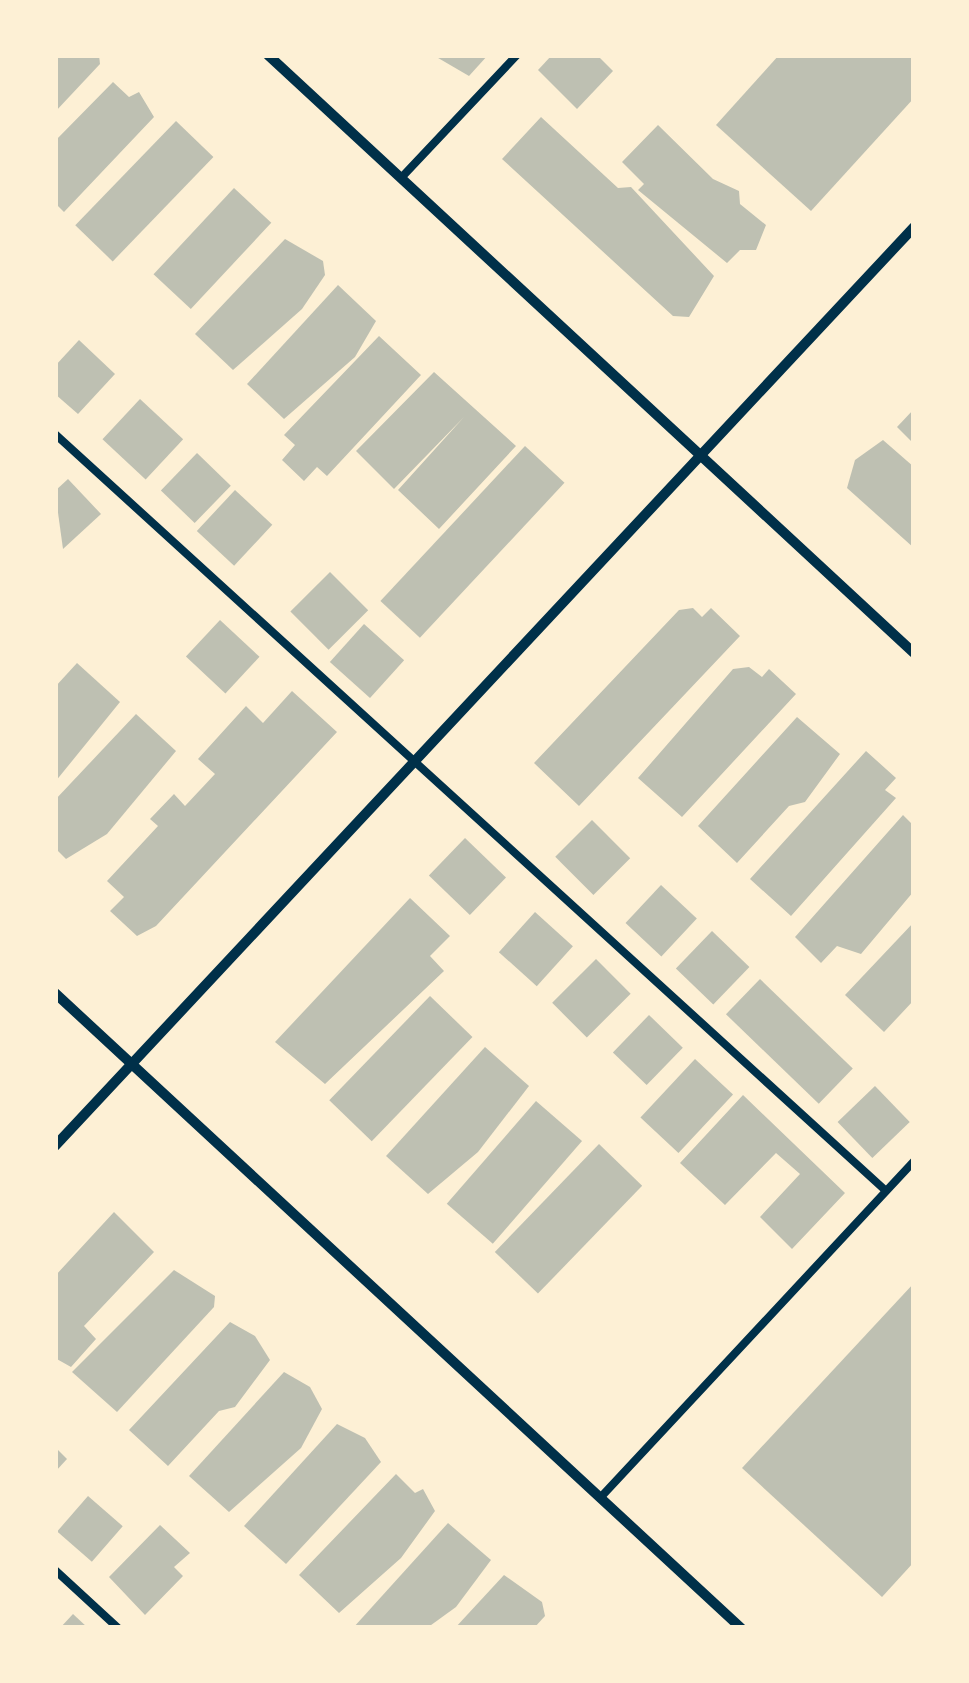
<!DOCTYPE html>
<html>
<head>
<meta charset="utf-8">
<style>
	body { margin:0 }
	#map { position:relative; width:969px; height:1683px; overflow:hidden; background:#fdf0d5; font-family:"Fira Sans",sans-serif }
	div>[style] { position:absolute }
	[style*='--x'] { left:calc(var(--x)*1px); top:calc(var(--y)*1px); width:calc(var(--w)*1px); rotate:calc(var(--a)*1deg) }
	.building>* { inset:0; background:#bec0b2; transform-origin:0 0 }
	.service>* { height:8px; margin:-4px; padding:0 4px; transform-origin:4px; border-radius:4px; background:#003049 }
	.minor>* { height:10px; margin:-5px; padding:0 5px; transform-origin:5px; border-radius:5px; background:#003049 }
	span { translate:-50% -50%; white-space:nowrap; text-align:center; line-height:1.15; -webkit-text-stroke:9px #fdf0d5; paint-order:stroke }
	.frame { position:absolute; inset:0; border:58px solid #fdf0d5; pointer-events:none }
</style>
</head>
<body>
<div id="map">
	<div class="building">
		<i style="clip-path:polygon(55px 55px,99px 55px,100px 64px,55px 112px)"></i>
		<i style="clip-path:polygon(433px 55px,488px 55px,469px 76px)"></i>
		<i style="clip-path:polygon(552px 55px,597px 55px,613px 71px,577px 109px,538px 70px)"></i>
		<i style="clip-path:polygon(779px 55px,914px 55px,914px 98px,811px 211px,716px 125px)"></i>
		<i style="clip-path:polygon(113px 82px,129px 97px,139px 92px,154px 117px,64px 212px,55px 203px,55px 141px)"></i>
		<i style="clip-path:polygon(541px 117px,618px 188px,631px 187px,714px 276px,689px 317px,673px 316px,502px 159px)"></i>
		<i style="left:176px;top:121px;width:52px;height:145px;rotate:44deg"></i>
		<i style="clip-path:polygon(658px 125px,713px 179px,739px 191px,740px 204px,766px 225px,756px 250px,740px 250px,727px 263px,638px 190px,644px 184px,622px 162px)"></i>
		<i style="left:234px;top:188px;width:51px;height:118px;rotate:43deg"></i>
		<i style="clip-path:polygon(285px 239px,323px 261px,325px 275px,302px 309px,233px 370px,195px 334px)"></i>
		<i style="clip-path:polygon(338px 285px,376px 321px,355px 357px,284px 419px,247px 384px)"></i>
		<i style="clip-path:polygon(379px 336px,421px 375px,327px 476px,317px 467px,304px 481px,282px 460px,295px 445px,284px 435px)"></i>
		<i style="clip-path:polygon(79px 340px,115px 374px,78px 414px,55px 394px,55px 366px)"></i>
		<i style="clip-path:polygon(434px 372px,516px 446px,439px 529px,398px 490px,464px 417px,394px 489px,356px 451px)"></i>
		<i style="left:140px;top:399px;width:59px;height:55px;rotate:43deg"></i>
		<i style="clip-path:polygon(914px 409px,914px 444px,897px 427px)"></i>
		<i style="clip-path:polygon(883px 440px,914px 467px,914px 548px,847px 488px,855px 460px)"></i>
		<i style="left:525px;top:446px;width:54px;height:212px;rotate:43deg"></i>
		<i style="left:197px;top:453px;width:47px;height:52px;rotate:44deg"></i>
		<i style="clip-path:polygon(68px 479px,101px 514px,63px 549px,55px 491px)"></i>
		<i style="left:235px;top:490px;width:51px;height:56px;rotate:43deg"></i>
		<i style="left:330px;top:572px;width:54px;height:56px;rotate:45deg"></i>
		<i style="clip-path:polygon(693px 608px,702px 617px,711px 608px,740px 636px,579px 806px,534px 763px,679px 610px)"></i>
		<i style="left:220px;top:620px;width:54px;height:50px;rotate:43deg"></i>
		<i style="left:364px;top:624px;width:54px;height:51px;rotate:42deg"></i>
		<i style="clip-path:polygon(77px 663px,120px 702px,55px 782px,55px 687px)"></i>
		<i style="clip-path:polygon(749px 667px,762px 677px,769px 669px,796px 694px,682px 817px,638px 778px,733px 669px)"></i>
		<i style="clip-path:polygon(292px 691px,337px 732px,156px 926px,137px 936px,110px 911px,124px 897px,107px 881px,158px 826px,150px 819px,174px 794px,185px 806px,215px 774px,198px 759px,246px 706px,263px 723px)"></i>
		<i style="clip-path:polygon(136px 714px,176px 751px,107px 834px,66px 859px,55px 848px,55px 800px)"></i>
		<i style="clip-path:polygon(797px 717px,840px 754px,805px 802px,789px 806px,737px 863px,698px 826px)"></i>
		<i style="clip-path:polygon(866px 751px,896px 778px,885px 790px,896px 798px,791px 916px,750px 879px)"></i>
		<i style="clip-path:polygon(903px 815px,914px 826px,914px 891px,861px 954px,837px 946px,821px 963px,795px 937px)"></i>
		<i style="left:592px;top:820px;width:54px;height:52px;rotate:45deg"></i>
		<i style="left:465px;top:838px;width:57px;height:52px;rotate:44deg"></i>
		<i style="left:661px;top:885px;width:49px;height:52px;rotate:43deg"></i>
		<i style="clip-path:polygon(410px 898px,450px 936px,430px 956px,444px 971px,325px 1084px,275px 1042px)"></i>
		<i style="left:535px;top:912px;width:51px;height:54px;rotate:42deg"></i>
		<i style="clip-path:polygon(914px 922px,914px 1000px,884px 1032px,845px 995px)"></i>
		<i style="left:712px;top:931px;width:52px;height:52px;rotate:44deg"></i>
		<i style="left:596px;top:959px;width:49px;height:62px;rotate:45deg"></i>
		<i style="left:760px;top:979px;width:129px;height:49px;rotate:44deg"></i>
		<i style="left:430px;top:996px;width:59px;height:145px;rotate:44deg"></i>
		<i style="left:649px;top:1015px;width:47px;height:52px;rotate:44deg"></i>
		<i style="clip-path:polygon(485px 1047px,529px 1086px,478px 1152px,428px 1194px,386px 1156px)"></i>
		<i style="left:695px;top:1059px;width:52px;height:80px;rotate:43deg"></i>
		<i style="left:875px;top:1086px;width:50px;height:52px;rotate:46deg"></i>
		<i style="clip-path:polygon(743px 1095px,845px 1193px,792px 1249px,760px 1217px,800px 1174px,776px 1153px,725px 1205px,680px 1163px)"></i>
		<i style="left:536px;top:1101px;width:61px;height:136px;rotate:41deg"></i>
		<i style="left:599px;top:1144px;width:60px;height:150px;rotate:44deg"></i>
		<i style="clip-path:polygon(114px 1212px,154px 1252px,84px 1326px,96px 1339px,71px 1367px,55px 1358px,55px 1276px)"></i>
		<i style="clip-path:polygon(174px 1270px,215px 1296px,214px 1307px,117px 1412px,72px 1372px)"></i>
		<i style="clip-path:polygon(914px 1283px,914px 1562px,882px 1597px,742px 1468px)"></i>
		<i style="clip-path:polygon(230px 1322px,255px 1336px,270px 1360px,235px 1407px,219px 1411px,168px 1466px,129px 1430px)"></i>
		<i style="clip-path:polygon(284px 1372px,310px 1387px,322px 1409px,301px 1448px,229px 1512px,189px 1476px)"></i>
		<i style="clip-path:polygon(337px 1424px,365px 1438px,381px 1462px,286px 1564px,244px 1526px)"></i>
		<i style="clip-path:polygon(55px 1447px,67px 1459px,55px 1472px)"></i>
		<i style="clip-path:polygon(396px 1474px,415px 1493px,423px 1489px,435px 1511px,401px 1558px,339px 1613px,299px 1575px)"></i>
		<i style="left:88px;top:1496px;width:46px;height:47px;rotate:41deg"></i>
		<i style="clip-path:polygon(448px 1523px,491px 1560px,456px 1607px,427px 1628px,353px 1628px)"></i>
		<i style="clip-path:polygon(160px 1525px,190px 1553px,174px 1567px,183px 1576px,145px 1615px,109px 1577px)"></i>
		<i style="clip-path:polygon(504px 1575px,542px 1602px,545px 1616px,534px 1628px,455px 1628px)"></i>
		<i style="clip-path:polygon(73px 1614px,88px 1628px,60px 1628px)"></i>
	</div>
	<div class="service">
		<i style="--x:401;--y:178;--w:169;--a:-46.7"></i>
		<i style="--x:55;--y:434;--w:1124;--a:42.33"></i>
		<i style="--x:600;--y:1498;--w:461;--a:-47"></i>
		<i style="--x:55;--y:1570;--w:86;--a:42.6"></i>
	</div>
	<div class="minor">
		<i style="--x:268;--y:55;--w:880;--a:42.79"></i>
		<i style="--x:55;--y:993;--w:935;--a:42.79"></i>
		<i style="--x:55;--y:1146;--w:1258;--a:-46.93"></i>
	</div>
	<div class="frame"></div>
</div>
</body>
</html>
